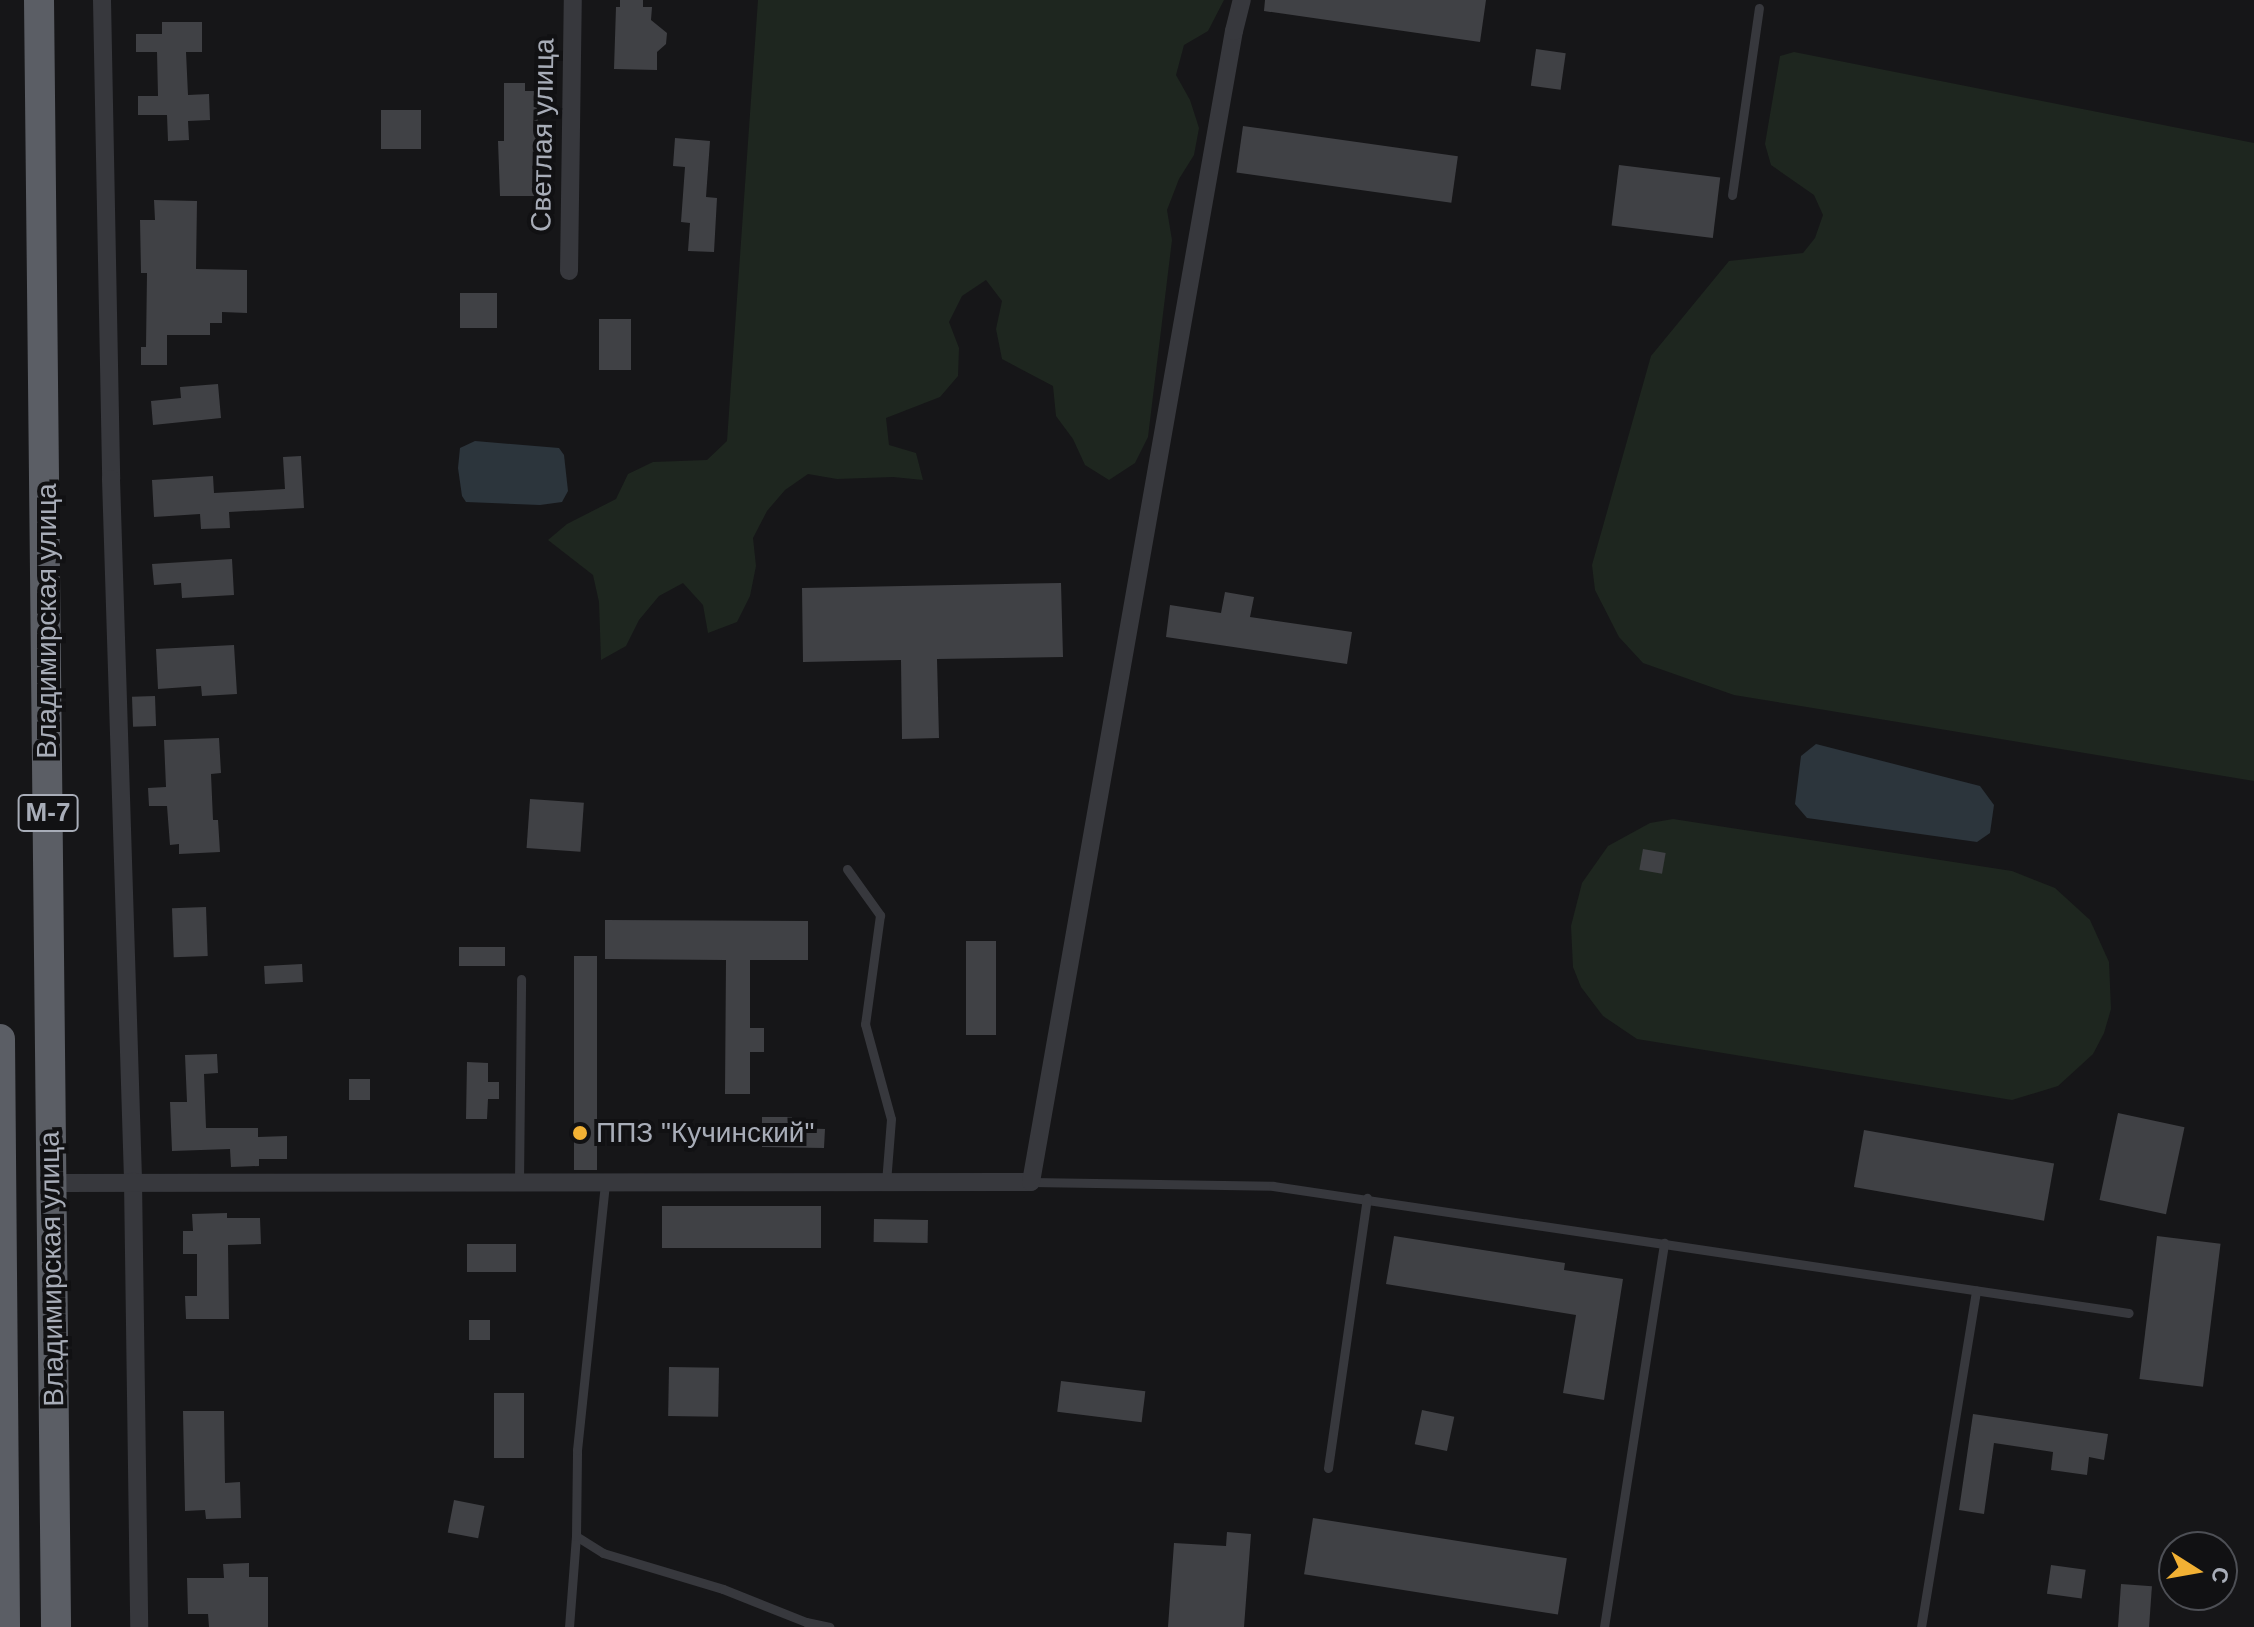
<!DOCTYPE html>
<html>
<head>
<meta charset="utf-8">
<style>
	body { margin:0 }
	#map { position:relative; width:2254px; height:1627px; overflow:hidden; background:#161618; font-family:Arial,sans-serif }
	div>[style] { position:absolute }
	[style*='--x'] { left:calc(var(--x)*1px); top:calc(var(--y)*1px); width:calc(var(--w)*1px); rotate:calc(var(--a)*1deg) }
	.green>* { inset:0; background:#1e261f }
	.water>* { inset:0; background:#2c353c }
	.building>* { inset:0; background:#404145; transform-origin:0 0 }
	.service>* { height:9px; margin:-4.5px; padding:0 4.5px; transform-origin:4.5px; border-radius:4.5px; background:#37383d }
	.minor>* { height:18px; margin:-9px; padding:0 9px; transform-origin:9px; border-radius:9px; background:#37383d }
	.trunk>* { height:30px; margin:-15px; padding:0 15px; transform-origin:15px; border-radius:15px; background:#5b5e65 }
	.dots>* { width:22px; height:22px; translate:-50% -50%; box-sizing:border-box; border:4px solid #111113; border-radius:50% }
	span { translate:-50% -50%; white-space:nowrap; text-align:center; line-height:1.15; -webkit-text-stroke:8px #111113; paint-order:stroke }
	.shield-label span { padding:2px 6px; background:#111113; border:2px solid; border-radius:6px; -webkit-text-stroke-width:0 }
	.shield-label { font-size:26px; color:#a8adb8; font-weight:700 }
	.street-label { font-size:28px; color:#a8adb8 }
	.poi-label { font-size:28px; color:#a8adb8 }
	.left { translate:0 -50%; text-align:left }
	.north { position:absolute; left:2158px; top:1531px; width:80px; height:80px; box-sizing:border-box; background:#111113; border:2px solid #4d4f55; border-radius:50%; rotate:101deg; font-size:22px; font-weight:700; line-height:32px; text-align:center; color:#a8adb8 }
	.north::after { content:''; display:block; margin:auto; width:28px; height:36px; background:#f2b134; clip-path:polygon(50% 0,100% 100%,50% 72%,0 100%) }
</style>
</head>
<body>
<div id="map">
	<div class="green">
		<i style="clip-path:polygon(758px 0,1224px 0,1208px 31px,1184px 45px,1176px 75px,1190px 100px,1199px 128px,1194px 155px,1179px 179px,1167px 210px,1172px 240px,1148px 437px,1135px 463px,1109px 480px,1085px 465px,1073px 439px,1056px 416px,1053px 386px,1002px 359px,996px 329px,1002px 301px,986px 280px,962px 296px,949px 322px,959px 348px,958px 376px,940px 397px,886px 418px,889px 445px,916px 453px,923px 480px,893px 477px,837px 479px,808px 474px,785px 490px,767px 511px,753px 538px,756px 566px,750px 596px,737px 622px,708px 633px,703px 605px,683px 583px,659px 596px,639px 620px,626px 646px,601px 660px,599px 602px,593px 575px,548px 540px,567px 524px,616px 499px,628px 474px,653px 462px,707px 460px,727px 441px)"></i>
		<i style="clip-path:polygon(1794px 52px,2254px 143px,2254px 781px,1734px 695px,1643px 663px,1619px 637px,1595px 590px,1592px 565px,1651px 356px,1729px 261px,1803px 253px,1815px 238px,1823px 215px,1814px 195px,1771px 165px,1765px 144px,1780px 56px)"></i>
		<i style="clip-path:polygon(1673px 819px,2012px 871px,2055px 888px,2090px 920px,2109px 962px,2111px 1009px,2104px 1033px,2093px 1054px,2058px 1086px,2012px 1100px,1637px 1039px,1603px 1016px,1581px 987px,1573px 967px,1571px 926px,1582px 883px,1608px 846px,1650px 823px)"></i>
	</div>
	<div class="water">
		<i style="clip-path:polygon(475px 441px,559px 448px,564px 455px,568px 491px,562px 502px,540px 505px,466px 502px,462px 496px,458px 468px,460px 448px)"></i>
		<i style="clip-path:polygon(1816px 744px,1980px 786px,1994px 805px,1990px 833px,1977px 842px,1807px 818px,1795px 804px,1801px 756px)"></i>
	</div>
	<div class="building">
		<i style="clip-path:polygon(620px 0,643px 0,643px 7px,652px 7px,651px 20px,667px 33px,666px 44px,657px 52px,657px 70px,614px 69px,616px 7px,620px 7px)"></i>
		<i style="clip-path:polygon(1265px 0,1486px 0,1480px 42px,1264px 11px)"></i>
		<i style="clip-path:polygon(162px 22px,202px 22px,202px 52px,186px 52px,188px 95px,209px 94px,210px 120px,188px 121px,189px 140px,168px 141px,167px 115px,138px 115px,138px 96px,158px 96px,157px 52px,136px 52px,136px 34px,162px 34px)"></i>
		<i style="left:1536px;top:49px;width:30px;height:37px;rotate:8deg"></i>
		<i style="clip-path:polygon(504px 83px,525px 83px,525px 91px,536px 91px,542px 196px,500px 196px,498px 141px,504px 141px)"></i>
		<i style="left:421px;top:110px;width:39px;height:40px;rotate:90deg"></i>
		<i style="left:1243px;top:126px;width:217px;height:47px;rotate:8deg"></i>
		<i style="clip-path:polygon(675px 138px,710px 141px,706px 197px,717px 198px,714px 252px,688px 251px,690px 223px,681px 222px,685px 167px,673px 166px)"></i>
		<i style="left:1619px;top:165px;width:102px;height:61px;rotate:7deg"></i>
		<i style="clip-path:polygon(154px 200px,197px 201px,196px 269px,247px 270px,247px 313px,222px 312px,222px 323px,210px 323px,210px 335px,167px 335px,167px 365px,141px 365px,141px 347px,146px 347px,147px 273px,141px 273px,140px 220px,155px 220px)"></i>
		<i style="left:460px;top:293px;width:37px;height:35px"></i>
		<i style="left:599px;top:319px;width:32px;height:51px"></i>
		<i style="clip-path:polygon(218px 384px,221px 418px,153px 425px,151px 401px,181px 398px,180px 387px)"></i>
		<i style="clip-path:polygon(301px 456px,304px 508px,229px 512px,230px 528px,201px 529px,200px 514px,154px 517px,152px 480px,213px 476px,214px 493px,285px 489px,283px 457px)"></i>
		<i style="clip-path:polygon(232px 559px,234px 595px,182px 598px,181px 583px,154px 585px,152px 564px)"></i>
		<i style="clip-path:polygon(1061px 583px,1063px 657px,937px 659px,939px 738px,902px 739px,901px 660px,803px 662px,802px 588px)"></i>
		<i style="clip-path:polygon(1225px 592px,1254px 597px,1250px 617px,1352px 632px,1347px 664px,1166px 637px,1170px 605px,1221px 613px)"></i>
		<i style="clip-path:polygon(234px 645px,237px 694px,202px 696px,201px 686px,158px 689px,156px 649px)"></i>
		<i style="left:155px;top:696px;width:30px;height:23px;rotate:88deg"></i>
		<i style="clip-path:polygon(219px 738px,221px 773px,211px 774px,213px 820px,218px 820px,220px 852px,179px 854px,179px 844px,170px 845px,167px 806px,149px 806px,148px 788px,166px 787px,164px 740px)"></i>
		<i style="left:530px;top:799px;width:54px;height:49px;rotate:4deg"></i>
		<i style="left:1643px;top:849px;width:23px;height:21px;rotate:10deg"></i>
		<i style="left:206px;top:907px;width:49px;height:34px;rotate:88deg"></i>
		<i style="clip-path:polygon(605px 920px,808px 921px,808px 960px,750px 960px,750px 1028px,764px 1028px,764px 1052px,750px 1052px,750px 1094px,725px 1094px,726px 960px,605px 959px)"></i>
		<i style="left:966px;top:941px;width:30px;height:94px"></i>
		<i style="left:459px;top:947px;width:46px;height:19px"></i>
		<i style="left:574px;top:956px;width:23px;height:214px"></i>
		<i style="left:302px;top:964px;width:18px;height:38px;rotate:87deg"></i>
		<i style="clip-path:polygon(217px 1054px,218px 1073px,204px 1074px,206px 1128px,258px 1128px,258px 1137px,287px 1136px,287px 1159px,259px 1159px,259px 1166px,231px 1167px,230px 1149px,172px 1151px,170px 1102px,187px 1102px,185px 1055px)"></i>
		<i style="clip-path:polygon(467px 1062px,488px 1063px,488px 1082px,499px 1082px,499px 1099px,488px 1099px,487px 1119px,466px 1119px)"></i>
		<i style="left:370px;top:1079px;width:21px;height:21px;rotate:90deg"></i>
		<i style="left:2118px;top:1113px;width:68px;height:89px;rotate:12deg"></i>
		<i style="clip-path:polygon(762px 1117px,792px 1117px,792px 1128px,825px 1129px,824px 1148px,762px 1147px)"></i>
		<i style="left:1864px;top:1130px;width:193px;height:58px;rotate:10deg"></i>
		<i style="left:662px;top:1206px;width:159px;height:42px"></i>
		<i style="clip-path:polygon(227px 1213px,227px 1218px,260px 1218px,261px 1244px,228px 1245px,229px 1319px,186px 1319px,185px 1296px,197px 1296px,197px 1254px,183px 1254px,183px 1231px,193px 1231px,192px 1214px)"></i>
		<i style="left:874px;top:1219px;width:54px;height:23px;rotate:1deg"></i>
		<i style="clip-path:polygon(1394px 1236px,1565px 1263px,1564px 1270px,1623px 1279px,1604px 1400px,1563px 1393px,1576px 1315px,1386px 1284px)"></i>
		<i style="left:2157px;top:1236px;width:64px;height:144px;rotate:7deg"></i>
		<i style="left:467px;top:1244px;width:49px;height:28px"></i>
		<i style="left:469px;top:1320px;width:21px;height:20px"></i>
		<i style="left:669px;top:1367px;width:50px;height:49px;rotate:1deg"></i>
		<i style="left:1061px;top:1381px;width:85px;height:31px;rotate:7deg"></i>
		<i style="left:494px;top:1393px;width:30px;height:65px"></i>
		<i style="left:1422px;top:1410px;width:33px;height:35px;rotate:12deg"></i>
		<i style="clip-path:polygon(183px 1411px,224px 1411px,225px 1483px,240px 1482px,241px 1518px,206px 1519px,205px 1510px,185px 1511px)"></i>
		<i style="clip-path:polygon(1973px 1414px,2108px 1434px,2104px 1460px,2089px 1457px,2087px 1475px,2051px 1470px,2053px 1452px,1994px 1443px,1984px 1514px,1959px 1510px)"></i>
		<i style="left:454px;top:1500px;width:31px;height:33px;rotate:11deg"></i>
		<i style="left:1313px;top:1518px;width:257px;height:57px;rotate:9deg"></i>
		<i style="clip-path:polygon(1227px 1532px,1251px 1534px,1244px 1627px,1168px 1627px,1174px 1543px,1226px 1546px)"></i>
		<i style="clip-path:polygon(249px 1563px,249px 1577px,268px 1577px,268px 1627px,209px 1627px,208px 1614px,188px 1614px,187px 1578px,224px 1578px,223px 1564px)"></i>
		<i style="left:2051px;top:1565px;width:35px;height:29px;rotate:8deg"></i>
		<i style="left:2121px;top:1584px;width:31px;height:43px;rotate:4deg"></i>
	</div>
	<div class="service">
		<i style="--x:1732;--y:195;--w:189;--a:-81.8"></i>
		<i style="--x:847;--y:869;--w:57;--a:54.3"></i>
		<i style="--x:880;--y:915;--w:110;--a:97.8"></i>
		<i style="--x:865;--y:1024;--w:98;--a:74.7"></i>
		<i style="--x:891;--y:1119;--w:63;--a:94.5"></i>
		<i style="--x:519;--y:1181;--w:202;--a:-89.4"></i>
		<i style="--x:1031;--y:1182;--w:242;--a:0.9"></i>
		<i style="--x:1273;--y:1186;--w:865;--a:8.44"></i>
		<i style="--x:1328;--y:1468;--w:273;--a:-81.8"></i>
		<i style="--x:576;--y:1536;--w:32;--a:32"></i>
		<i style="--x:603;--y:1553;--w:125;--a:16.7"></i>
		<i style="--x:723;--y:1589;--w:89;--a:21.7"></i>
		<i style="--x:806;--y:1622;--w:24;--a:12"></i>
		<i style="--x:569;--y:1627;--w:91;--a:-85.6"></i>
		<i style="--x:576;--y:1536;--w:86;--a:-89.3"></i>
		<i style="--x:577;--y:1450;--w:269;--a:-84"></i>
		<i style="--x:1604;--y:1627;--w:389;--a:-81.1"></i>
		<i style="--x:1921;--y:1627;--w:341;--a:-80.7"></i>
	</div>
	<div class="minor">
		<i style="--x:102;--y:0;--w:479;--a:88.9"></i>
		<i style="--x:111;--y:479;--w:702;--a:88.2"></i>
		<i style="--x:133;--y:1181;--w:446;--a:89.2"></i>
		<i style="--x:569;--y:271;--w:271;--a:-89.2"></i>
		<i style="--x:50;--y:1183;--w:981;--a:-0.06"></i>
		<i style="--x:1031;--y:1182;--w:1169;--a:-80"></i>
		<i style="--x:1234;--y:31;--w:32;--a:-76"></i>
	</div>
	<div class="trunk">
		<i style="--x:39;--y:0;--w:1627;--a:89.4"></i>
		<i style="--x:0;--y:1039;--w:588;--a:89.51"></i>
	</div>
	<div class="dots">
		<i style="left:580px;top:1133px;background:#f2b134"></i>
	</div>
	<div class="shield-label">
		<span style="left:48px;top:813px">М-7</span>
	</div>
	<div class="street-label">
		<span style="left:543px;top:135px;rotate:-89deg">Светлая улица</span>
		<span style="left:47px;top:621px;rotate:-90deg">Владимирская улица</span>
		<span style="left:52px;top:1269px;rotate:-91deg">Владимирская улица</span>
	</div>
	<div class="poi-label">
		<span class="left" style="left:596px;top:1133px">ППЗ "Кучинский"</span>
	</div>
	<div class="north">С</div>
</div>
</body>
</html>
